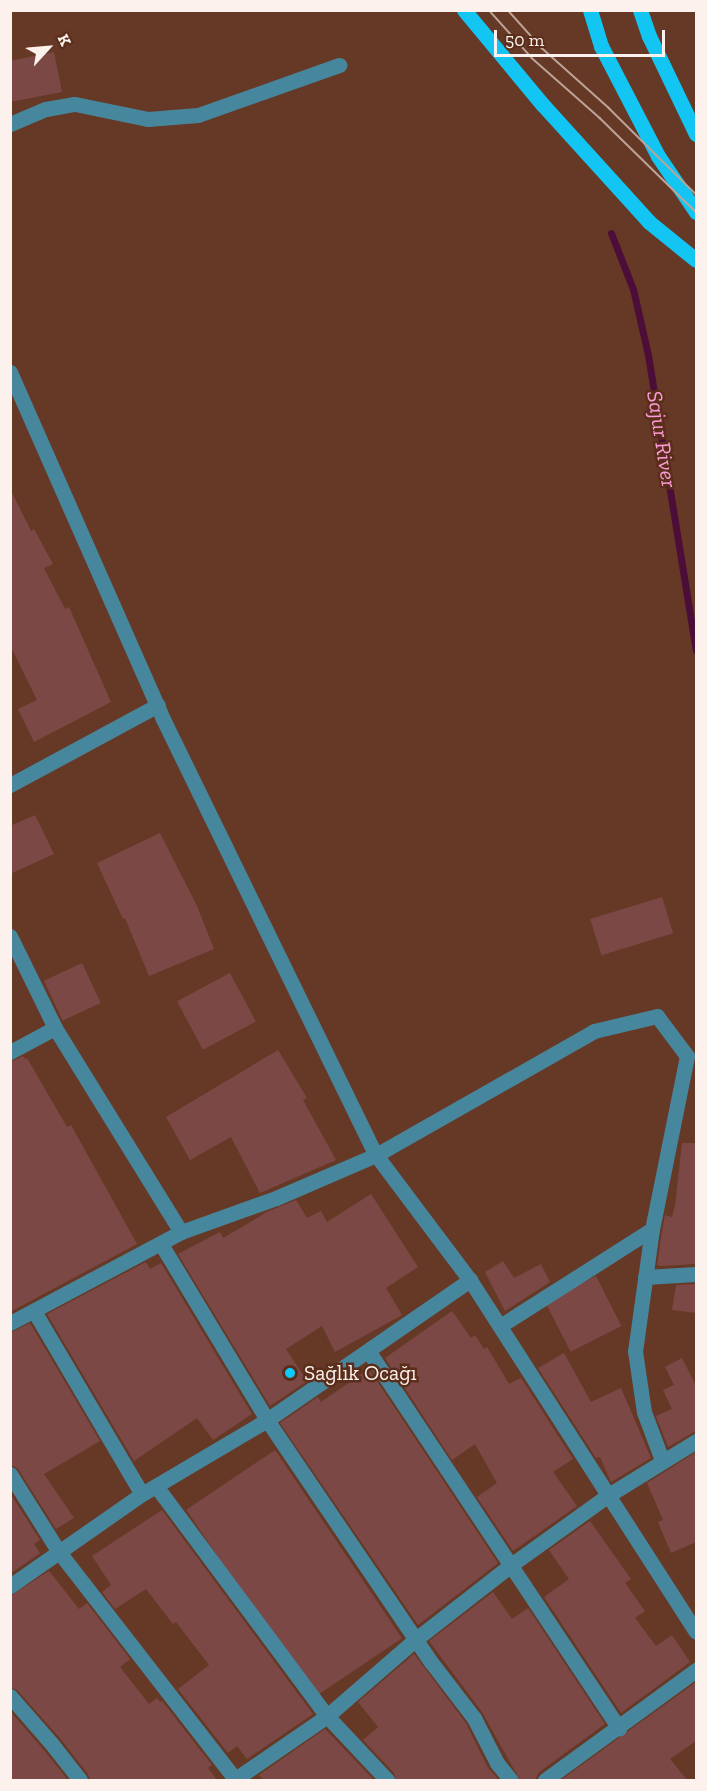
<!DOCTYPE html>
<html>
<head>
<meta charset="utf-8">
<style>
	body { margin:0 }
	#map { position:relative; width:707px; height:1791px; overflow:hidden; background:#663926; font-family:"Zilla Slab",serif }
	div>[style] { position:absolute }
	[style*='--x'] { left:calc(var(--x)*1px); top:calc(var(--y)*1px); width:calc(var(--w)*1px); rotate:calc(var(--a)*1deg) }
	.stream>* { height:7px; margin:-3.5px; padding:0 3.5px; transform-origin:3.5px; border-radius:3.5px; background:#4c0e39 }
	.building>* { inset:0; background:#7c4846; transform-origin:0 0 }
	.minor>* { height:15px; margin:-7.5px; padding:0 7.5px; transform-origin:7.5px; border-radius:7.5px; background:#47879e }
	.major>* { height:15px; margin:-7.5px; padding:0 7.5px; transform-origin:7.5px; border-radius:7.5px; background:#12c5f3 }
	.tram>* { height:1.5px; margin:-0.75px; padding:0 0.75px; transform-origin:0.75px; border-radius:0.75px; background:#bda499 }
	.dots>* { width:16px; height:16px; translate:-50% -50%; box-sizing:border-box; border:3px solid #5a2e1b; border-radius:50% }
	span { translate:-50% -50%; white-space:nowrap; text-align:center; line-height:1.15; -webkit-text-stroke:5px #5a2e1b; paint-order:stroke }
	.poi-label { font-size:21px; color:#fcf1ec }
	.left { translate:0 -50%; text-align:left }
	.water-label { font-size:22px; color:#fc9bd6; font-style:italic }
	.frame { position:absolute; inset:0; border:12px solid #fcf1ec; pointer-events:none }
	.north { position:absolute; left:18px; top:18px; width:60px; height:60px; -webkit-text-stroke:4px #5a2e1b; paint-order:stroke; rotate:64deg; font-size:16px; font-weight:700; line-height:24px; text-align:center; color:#fcf1ec }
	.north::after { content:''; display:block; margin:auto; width:21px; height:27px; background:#fcf1ec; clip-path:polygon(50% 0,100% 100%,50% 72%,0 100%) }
	.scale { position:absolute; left:494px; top:30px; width:171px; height:27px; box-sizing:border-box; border:3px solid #fcf1ec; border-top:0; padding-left:8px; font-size:18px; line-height:21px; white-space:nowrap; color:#fcf1ec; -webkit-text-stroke:4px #5a2e1b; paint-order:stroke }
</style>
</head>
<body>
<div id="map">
	<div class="stream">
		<i style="--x:611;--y:233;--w:60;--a:68.6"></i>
		<i style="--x:633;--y:289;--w:68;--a:77.2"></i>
		<i style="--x:648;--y:355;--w:299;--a:80.8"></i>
	</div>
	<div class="building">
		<i style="clip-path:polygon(54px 52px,62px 92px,10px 102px,10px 61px)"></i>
		<i style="clip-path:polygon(10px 489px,31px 531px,34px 529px,53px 564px,44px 568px,65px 609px,69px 607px,111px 702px,34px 742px,18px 709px,37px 700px,10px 645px)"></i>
		<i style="clip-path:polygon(35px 815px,54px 854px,10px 874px,10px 826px)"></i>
		<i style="clip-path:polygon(160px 833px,197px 906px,214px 949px,149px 976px,125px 918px,123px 919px,97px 863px)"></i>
		<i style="left:662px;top:897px;width:38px;height:75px;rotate:73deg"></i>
		<i style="left:82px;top:963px;width:44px;height:42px;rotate:65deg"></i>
		<i style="left:230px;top:973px;width:55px;height:60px;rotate:62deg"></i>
		<i style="clip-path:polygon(278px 1050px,307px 1098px,303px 1100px,336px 1160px,260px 1193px,231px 1137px,190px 1160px,166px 1117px)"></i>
		<i style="clip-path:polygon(23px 1056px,25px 1059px,27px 1058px,67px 1127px,71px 1125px,137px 1244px,10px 1312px,10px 1062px)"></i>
		<i style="clip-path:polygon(682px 1143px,696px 1143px,696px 1264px,662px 1266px,657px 1265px,662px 1231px,665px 1215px,672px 1217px,675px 1206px)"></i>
		<i style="clip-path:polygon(371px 1194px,418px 1267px,386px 1288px,402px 1315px,335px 1352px,322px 1326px,286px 1349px,307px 1381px,270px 1406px,178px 1254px,220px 1232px,223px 1238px,269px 1211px,296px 1200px,307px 1218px,321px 1211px,327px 1222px)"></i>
		<i style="clip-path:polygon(503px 1261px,514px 1278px,541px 1264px,550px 1282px,505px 1311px,485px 1272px)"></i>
		<i style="clip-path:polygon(146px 1262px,150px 1269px,161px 1263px,252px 1414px,213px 1440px,197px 1418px,134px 1461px,47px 1314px)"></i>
		<i style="left:596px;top:1276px;width:56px;height:57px;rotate:63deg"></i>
		<i style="clip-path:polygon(696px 1284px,696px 1313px,672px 1310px,676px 1285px)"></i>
		<i style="clip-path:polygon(452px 1311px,471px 1338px,475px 1335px,484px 1349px,487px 1347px,509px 1384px,521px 1378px,573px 1459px,553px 1472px,577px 1506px,513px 1551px,477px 1497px,497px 1483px,475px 1444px,452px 1460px,385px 1358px)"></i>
		<i style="clip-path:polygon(30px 1323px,100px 1441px,44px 1474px,74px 1518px,56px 1529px,18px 1469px,10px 1464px,10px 1333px)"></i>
		<i style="clip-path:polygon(564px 1353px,591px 1402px,621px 1388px,651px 1458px,611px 1482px,600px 1457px,596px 1458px,538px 1368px)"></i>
		<i style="clip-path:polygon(682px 1358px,696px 1386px,696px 1431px,668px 1447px,656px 1416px,672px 1409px,663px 1390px,674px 1385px,665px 1367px)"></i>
		<i style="clip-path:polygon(369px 1369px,498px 1563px,418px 1625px,280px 1423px,318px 1397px,321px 1402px)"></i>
		<i style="left:275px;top:1450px;width:227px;height:107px;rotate:56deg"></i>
		<i style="clip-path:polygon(696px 1452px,696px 1542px,671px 1553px,658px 1522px,663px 1520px,647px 1483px)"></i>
		<i style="clip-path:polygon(10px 1493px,40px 1540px,34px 1544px,40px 1553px,10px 1574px)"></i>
		<i style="clip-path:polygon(162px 1510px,313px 1714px,247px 1759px,237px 1746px,228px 1753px,178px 1689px,209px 1665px,176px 1622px,173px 1624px,146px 1589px,115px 1609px,102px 1592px,111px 1585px,92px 1556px)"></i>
		<i style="clip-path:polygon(590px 1521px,631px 1579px,625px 1583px,645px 1611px,635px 1618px,656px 1646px,672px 1635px,690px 1662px,621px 1713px,544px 1597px,569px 1579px,549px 1550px)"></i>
		<i style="clip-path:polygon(49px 1571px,79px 1609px,87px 1603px,130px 1659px,120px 1667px,149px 1704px,157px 1698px,160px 1702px,162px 1701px,212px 1765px,208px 1768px,217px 1780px,90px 1780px,88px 1774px,59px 1737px,17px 1690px,10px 1687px,10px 1596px)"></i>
		<i style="clip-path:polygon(493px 1592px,512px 1619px,528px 1608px,605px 1724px,539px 1772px,535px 1780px,520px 1780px,482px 1712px,429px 1641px)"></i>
		<i style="clip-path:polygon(414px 1654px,466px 1723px,488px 1768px,499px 1780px,396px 1780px,394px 1773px,363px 1740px,378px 1727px,358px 1702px)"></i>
		<i style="clip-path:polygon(696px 1682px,696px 1741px,670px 1759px,687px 1780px,561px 1780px)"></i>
		<i style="clip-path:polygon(10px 1711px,43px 1749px,68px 1780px,10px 1780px)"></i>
		<i style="clip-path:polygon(325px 1729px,374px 1780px,263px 1780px,259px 1775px)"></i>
	</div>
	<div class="minor">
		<i style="--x:10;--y:124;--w:39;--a:-23"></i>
		<i style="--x:46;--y:109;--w:29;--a:-10"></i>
		<i style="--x:75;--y:104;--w:75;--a:11.6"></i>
		<i style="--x:148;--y:119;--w:50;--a:-4.6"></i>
		<i style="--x:198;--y:115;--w:150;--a:-19.5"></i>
		<i style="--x:10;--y:372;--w:379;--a:66.2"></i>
		<i style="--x:163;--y:719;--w:485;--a:64"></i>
		<i style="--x:376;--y:1155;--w:156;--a:53.1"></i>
		<i style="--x:470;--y:1280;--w:418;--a:57.3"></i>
		<i style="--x:10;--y:785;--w:168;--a:-28.4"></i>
		<i style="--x:10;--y:936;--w:102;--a:63.9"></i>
		<i style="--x:55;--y:1028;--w:240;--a:58.3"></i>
		<i style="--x:10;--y:1052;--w:51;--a:-28.1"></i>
		<i style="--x:161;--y:1244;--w:205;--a:58.9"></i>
		<i style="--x:267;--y:1420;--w:292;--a:55.9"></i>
		<i style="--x:431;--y:1662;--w:71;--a:52.5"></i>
		<i style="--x:474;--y:1718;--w:51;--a:62.9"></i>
		<i style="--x:497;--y:1763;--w:22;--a:51"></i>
		<i style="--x:645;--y:1277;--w:51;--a:-3.4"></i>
		<i style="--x:34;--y:1311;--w:212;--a:59.5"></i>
		<i style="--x:10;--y:1323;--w:194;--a:-28"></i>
		<i style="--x:181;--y:1232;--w:101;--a:-19.7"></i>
		<i style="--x:276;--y:1198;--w:109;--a:-23.3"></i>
		<i style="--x:376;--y:1155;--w:251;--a:-29.6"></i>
		<i style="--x:594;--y:1031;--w:65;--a:-13.4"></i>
		<i style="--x:657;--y:1016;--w:50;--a:53.1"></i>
		<i style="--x:687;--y:1056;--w:177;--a:101.4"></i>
		<i style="--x:652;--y:1229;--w:123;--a:97.9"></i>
		<i style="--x:635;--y:1351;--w:62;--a:81.6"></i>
		<i style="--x:644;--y:1412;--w:51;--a:69.4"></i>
		<i style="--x:500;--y:1326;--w:180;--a:-32.5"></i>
		<i style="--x:369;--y:1352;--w:452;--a:56.4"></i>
		<i style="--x:10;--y:1474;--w:92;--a:57.9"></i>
		<i style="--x:59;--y:1552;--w:289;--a:52.2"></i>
		<i style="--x:156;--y:1486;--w:287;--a:53.4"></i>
		<i style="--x:327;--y:1716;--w:88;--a:46.8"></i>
		<i style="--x:10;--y:1586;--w:161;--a:-34.9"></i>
		<i style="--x:142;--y:1494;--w:145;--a:-30.6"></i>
		<i style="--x:267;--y:1420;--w:247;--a:-34.6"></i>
		<i style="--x:10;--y:1696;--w:62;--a:48.9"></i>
		<i style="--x:51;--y:1743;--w:47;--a:51.9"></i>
		<i style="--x:234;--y:1780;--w:113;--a:-34.5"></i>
		<i style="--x:327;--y:1716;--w:118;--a:-40.9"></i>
		<i style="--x:416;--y:1639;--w:120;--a:-37.9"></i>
		<i style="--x:511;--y:1565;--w:118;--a:-35.7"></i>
		<i style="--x:607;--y:1496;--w:105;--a:-31.7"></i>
		<i style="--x:545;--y:1780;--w:187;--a:-36.1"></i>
	</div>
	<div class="major">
		<i style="--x:464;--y:10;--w:124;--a:50.3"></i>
		<i style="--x:543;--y:105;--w:158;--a:47.8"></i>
		<i style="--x:649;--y:222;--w:60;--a:39"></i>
		<i style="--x:590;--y:10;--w:38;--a:73"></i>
		<i style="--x:601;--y:46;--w:124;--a:62.6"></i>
		<i style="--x:658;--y:156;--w:68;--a:55.8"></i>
		<i style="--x:640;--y:10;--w:28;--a:71"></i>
		<i style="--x:649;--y:36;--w:109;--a:64.4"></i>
	</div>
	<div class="tram">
		<i style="--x:489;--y:10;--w:64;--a:48.1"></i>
		<i style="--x:532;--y:58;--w:91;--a:41.4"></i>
		<i style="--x:600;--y:118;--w:134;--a:44.4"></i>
		<i style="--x:508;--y:10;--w:51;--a:48.2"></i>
		<i style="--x:542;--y:48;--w:90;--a:41.8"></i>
		<i style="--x:609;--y:108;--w:122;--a:44.7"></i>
	</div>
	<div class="dots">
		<i style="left:290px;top:1373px;background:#0ecafa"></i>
	</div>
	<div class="poi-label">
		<span class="left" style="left:304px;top:1373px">Sağlık Ocağı</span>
	</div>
	<div class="water-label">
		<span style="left:662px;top:439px;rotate:81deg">Sajur River</span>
	</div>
	<div class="frame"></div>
	<div class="north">K</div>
	<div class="scale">50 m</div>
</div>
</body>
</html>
